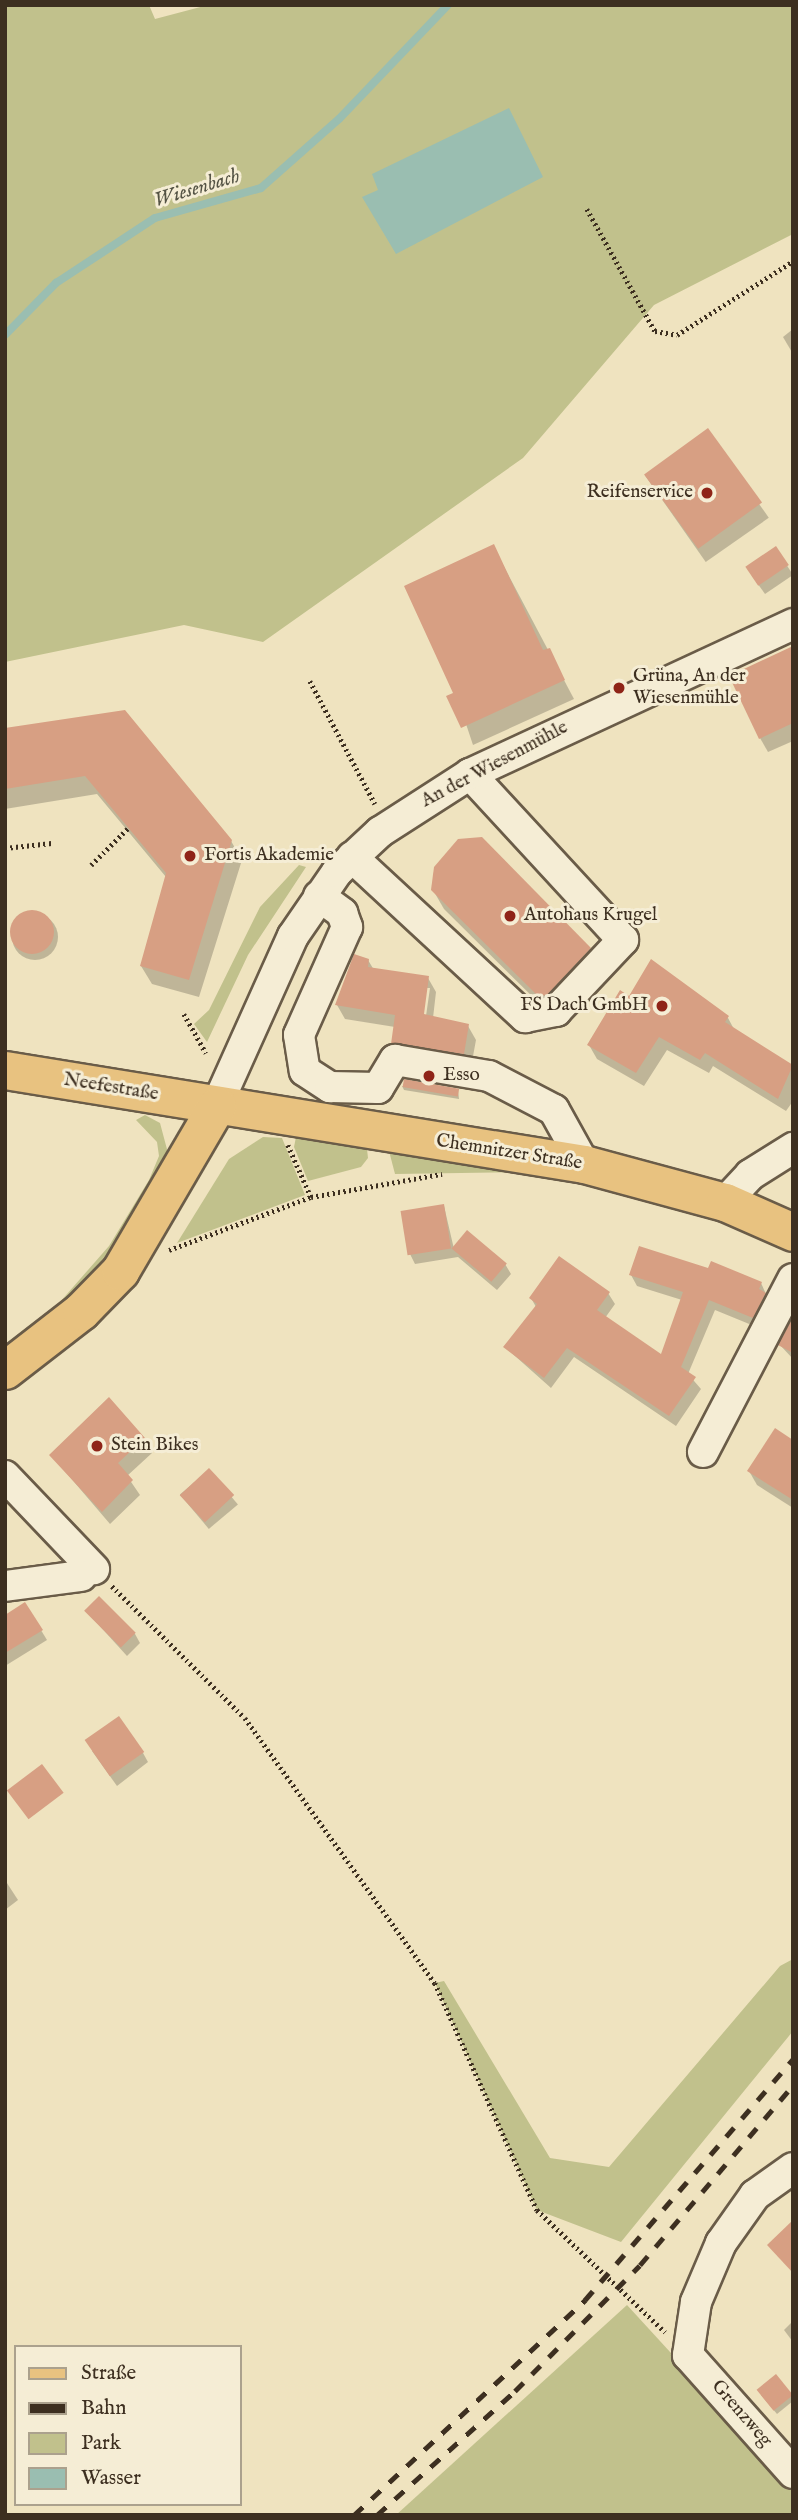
<!DOCTYPE html>
<html>
<head>
<meta charset="utf-8">
<style>
	body { margin:0 }
	#map { position:relative; width:798px; height:2520px; overflow:hidden; background:#efe3bf; font-family:"IM FELL English",serif }
	div>[style] { position:absolute }
	[style*='--x'] { left:calc(var(--x)*1px); top:calc(var(--y)*1px); width:calc(var(--w)*1px); rotate:calc(var(--a)*1deg) }
	.green>* { inset:0; background:#c1c18c }
	.water>* { inset:0; background:#9abeb1 }
	.shadow>* { inset:0; background:#0003; transform-origin:0 0 }
	.round { border-radius:50% }
	.stream>* { height:8px; margin:-4px; padding:0 4px; transform-origin:4px; border-radius:4px; background:#9abeb1 }
	.building>* { inset:0; background:#d79f83; transform-origin:0 0 }
	.path>* { height:4.5px; margin-top:-2.25px; transform-origin:0; background:repeating-linear-gradient(90deg,#3d2f20 0 2px,transparent 0 5.5px) }
	.roads { filter:drop-shadow(2px 0 #6a5c48) drop-shadow(-2px 0 #6a5c48) drop-shadow(0 2px #6a5c48) drop-shadow(0 -2px #6a5c48) }
	.minor>* { height:30px; margin:-15px; padding:0 15px; transform-origin:15px; border-radius:15px; background:#f5edd5 }
	.major>* { height:37px; margin:-18.5px; padding:0 18.5px; transform-origin:18.5px; border-radius:18.5px; background:#e8c280 }
	.rail>* { height:5px; margin-top:-2.5px; transform-origin:0; background:repeating-linear-gradient(90deg,#3d2f20 0 12px,transparent 0 24px) }
	.dots>* { width:19px; height:19px; translate:-50% -50%; box-sizing:border-box; border:4px solid #f5edd5; border-radius:50% }
	span { translate:-50% -50%; white-space:nowrap; text-align:center; line-height:1.15; -webkit-text-stroke:6px #f5edd5; paint-order:stroke }
	.poi-label { font-size:19px; color:#3d2f20 }
	.right { translate:-100% -50%; text-align:right }
	.left { translate:0 -50%; text-align:left }
	.street-label { font-size:19px; color:#3d2f20 }
	.water-label { font-size:21px; color:#545344; font-style:italic }
	.frame { position:absolute; inset:0; border:7px solid #3d2f20; pointer-events:none }
	.legend { position:absolute; left:14px; top:2345px; width:228px; height:161px; box-sizing:border-box; background:#f5edd5; border:2px solid #aba18d; margin:0; padding:9px 12px; list-style:none; font-size:21px; color:#3d2f20 }
	.legend li { display:flex; align-items:center; gap:14px; height:35px }
	.legend b { width:35px; border:2px solid #aba18d }
</style>
</head>
<body>
<div id="map">
	<div class="green">
		<i style="clip-path:polygon(5px 5px,149px 5px,155px 19px,208px 5px,793px 5px,793px 234px,654px 305px,523px 458px,263px 642px,184px 625px,5px 662px)"></i>
		<i style="clip-path:polygon(299px 865px,306px 867px,248px 955px,207px 1042px,194px 1024px,209px 1010px,260px 907px)"></i>
		<i style="clip-path:polygon(145px 1115px,160px 1123px,168px 1153px,116px 1244px,64px 1305px,5px 1353px,5px 1344px,60px 1302px,109px 1246px,149px 1180px,159px 1156px,157px 1142px,136px 1120px)"></i>
		<i style="clip-path:polygon(263px 1137px,282px 1138px,305px 1195px,177px 1243px,229px 1159px)"></i>
		<i style="clip-path:polygon(296px 1137px,367px 1149px,368px 1158px,361px 1167px,308px 1181px,294px 1147px)"></i>
		<i style="clip-path:polygon(389px 1151px,524px 1172px,395px 1174px)"></i>
		<i style="clip-path:polygon(793px 1959px,793px 2031px,621px 2242px,537px 2210px,435px 1983px,444px 1981px,550px 2158px,609px 2167px,780px 1966px)"></i>
		<i style="clip-path:polygon(627px 2305px,793px 2486px,793px 2515px,396px 2515px)"></i>
	</div>
	<div class="water">
		<i style="clip-path:polygon(509px 108px,543px 177px,396px 254px,362px 197px,378px 190px,372px 174px)"></i>
	</div>
	<div class="shadow">
		<i style="clip-path:polygon(793px 329px,793px 354px,783px 337px)"></i>
		<i style="left:708px;top:431px;width:106px;height:77px;rotate:55deg"></i>
		<i style="clip-path:polygon(493px 546px,574px 699px,473px 745px,456px 694px)"></i>
		<i style="clip-path:polygon(776px 548px,793px 575px,765px 594px,752px 576px)"></i>
		<i style="clip-path:polygon(793px 648px,793px 741px,768px 752px,760px 738px)"></i>
		<i style="clip-path:polygon(5px 729px,231px 841px,242px 860px,199px 997px,152px 984px,141px 966px,166px 877px,97px 794px,5px 809px)"></i>
		<i style="clip-path:polygon(433px 890px,590px 949px,600px 967px,550px 1014px,444px 909px)"></i>
		<i class="round" style="left:12px;top:914px;width:46px;height:46px"></i>
		<i style="clip-path:polygon(evenodd,368px 960px,374px 970px,428px 978px,436px 992px,433px 1018px,468px 1026px,476px 1040px,471px 1067px,401px 1057px,393px 1043px,395px 1027px,345px 1019px,337px 1005px,368px 960px,426px 988px,430px 988px,425px 1023px,422px 1023px,426px 988px)"></i>
		<i style="clip-path:polygon(629px 999px,728px 1018px,735px 1031px,793px 1067px,793px 1101px,786px 1111px,713px 1066px,709px 1073px,667px 1050px,644px 1086px,597px 1059px,589px 1045px)"></i>
		<i style="clip-path:polygon(402px 1086px,458px 1090px,459px 1099px,404px 1090px)"></i>
		<i style="clip-path:polygon(444px 1206px,454px 1249px,505px 1264px,511px 1274px,497px 1290px,458px 1257px,415px 1264px,410px 1254px)"></i>
		<i style="clip-path:polygon(709px 1271px,761px 1283px,771px 1305px,759px 1328px,715px 1310px,688px 1374px,701px 1389px,676px 1426px,574px 1357px,551px 1388px,505px 1347px,536px 1307px,531px 1298px,608px 1293px,615px 1304px,605px 1318px,662px 1356px,682px 1300px,637px 1286px,631px 1275px)"></i>
		<i style="clip-path:polygon(793px 1321px,793px 1359px,780px 1345px)"></i>
		<i style="clip-path:polygon(144px 1439px,152px 1453px,127px 1476px,140px 1495px,110px 1524px,51px 1455px)"></i>
		<i style="clip-path:polygon(793px 1442px,793px 1508px,757px 1485px,749px 1471px)"></i>
		<i style="left:209px;top:1470px;width:45px;height:38px;rotate:50deg"></i>
		<i style="clip-path:polygon(25px 1604px,47px 1640px,5px 1666px,5px 1617px)"></i>
		<i style="clip-path:polygon(86px 1611px,135px 1634px,140px 1643px,127px 1656px)"></i>
		<i style="clip-path:polygon(92px 1751px,143px 1753px,148px 1762px,117px 1786px)"></i>
		<i style="clip-path:polygon(5px 1880px,18px 1900px,5px 1910px)"></i>
		<i style="clip-path:polygon(793px 2321px,793px 2342px,784px 2330px)"></i>
		<i style="clip-path:polygon(761px 2395px,791px 2396px,793px 2401px,777px 2414px)"></i>
	</div>
	<div class="stream">
		<i style="--x:5;--y:335;--w:73;--a:-45.6"></i>
		<i style="--x:56;--y:283;--w:118;--a:-33.3"></i>
		<i style="--x:155;--y:218;--w:110;--a:-15.8"></i>
		<i style="--x:261;--y:188;--w:104;--a:-41.5"></i>
		<i style="--x:339;--y:119;--w:158;--a:-46.3"></i>
	</div>
	<div class="building">
		<i style="left:708px;top:428px;width:92px;height:79px;rotate:54deg"></i>
		<i style="clip-path:polygon(494px 544px,543px 650px,550px 648px,565px 680px,461px 728px,446px 696px,453px 693px,404px 586px)"></i>
		<i style="left:776px;top:546px;width:23px;height:37px;rotate:56deg"></i>
		<i style="clip-path:polygon(793px 646px,793px 723px,759px 739px,729px 676px)"></i>
		<i style="clip-path:polygon(125px 710px,232px 840px,189px 980px,140px 966px,166px 873px,85px 776px,5px 789px,5px 728px)"></i>
		<i style="clip-path:polygon(482px 837px,591px 948px,547px 995px,539px 997px,431px 890px,434px 867px,458px 839px)"></i>
		<i class="round" style="left:10px;top:910px;width:44px;height:44px"></i>
		<i style="clip-path:polygon(354px 954px,369px 959px,368px 967px,429px 976px,424px 1014px,469px 1024px,464px 1054px,391px 1044px,395px 1015px,335px 1005px)"></i>
		<i style="clip-path:polygon(651px 959px,729px 1016px,725px 1022px,793px 1065px,778px 1099px,705px 1053px,700px 1060px,659px 1037px,636px 1073px,587px 1045px,620px 990px,629px 996px)"></i>
		<i style="left:404px;top:1079px;width:56px;height:8px;rotate:10deg"></i>
		<i style="left:444px;top:1204px;width:45px;height:44px;rotate:81deg"></i>
		<i style="left:467px;top:1230px;width:52px;height:24px;rotate:40deg"></i>
		<i style="clip-path:polygon(639px 1246px,708px 1268px,711px 1261px,762px 1282px,759px 1289px,766px 1293px,753px 1318px,709px 1300px,681px 1367px,696px 1377px,669px 1416px,567px 1348px,544px 1378px,503px 1347px,537px 1304px,529px 1298px,559px 1256px,610px 1292px,597px 1310px,661px 1354px,683px 1292px,629px 1275px)"></i>
		<i style="clip-path:polygon(793px 1317px,793px 1353px,778px 1345px)"></i>
		<i style="clip-path:polygon(109px 1397px,145px 1438px,118px 1463px,133px 1480px,102px 1512px,49px 1455px)"></i>
		<i style="clip-path:polygon(775px 1428px,793px 1440px,793px 1500px,747px 1471px)"></i>
		<i style="left:209px;top:1468px;width:37px;height:40px;rotate:47deg"></i>
		<i style="left:99px;top:1596px;width:52px;height:21px;rotate:45deg"></i>
		<i style="clip-path:polygon(25px 1602px,43px 1630px,5px 1653px,5px 1615px)"></i>
		<i style="left:119px;top:1716px;width:44px;height:42px;rotate:55deg"></i>
		<i style="left:42px;top:1764px;width:36px;height:44px;rotate:53deg"></i>
		<i style="clip-path:polygon(793px 2220px,793px 2273px,767px 2245px)"></i>
		<i style="left:776px;top:2374px;width:27px;height:25px;rotate:51deg"></i>
	</div>
	<div class="path">
		<i style="--x:587;--y:209;--w:140;--a:60.9"></i>
		<i style="--x:655;--y:331;--w:22;--a:10"></i>
		<i style="--x:677;--y:335;--w:138;--a:-32.5"></i>
		<i style="--x:310;--y:681;--w:139;--a:62.1"></i>
		<i style="--x:5;--y:848;--w:47;--a:-6.1"></i>
		<i style="--x:91;--y:865;--w:52;--a:-45"></i>
		<i style="--x:184;--y:1014;--w:45;--a:60.6"></i>
		<i style="--x:288;--y:1145;--w:57;--a:66.1"></i>
		<i style="--x:169;--y:1250;--w:152;--a:-20.5"></i>
		<i style="--x:311;--y:1197;--w:133;--a:-10"></i>
		<i style="--x:112;--y:1586;--w:187;--a:44.8"></i>
		<i style="--x:245;--y:1718;--w:326;--a:54.4"></i>
		<i style="--x:435;--y:1983;--w:249;--a:65.8"></i>
		<i style="--x:537;--y:2210;--w:177;--a:43.6"></i>
	</div>
	<div class="roads">
		<div class="minor">
			<i style="--x:352;--y:857;--w:236;--a:42.8"></i>
			<i style="--x:525;--y:1017;--w:32;--a:-11"></i>
			<i style="--x:556;--y:1011;--w:98;--a:-46.7"></i>
			<i style="--x:623;--y:940;--w:226;--a:-132.7"></i>
			<i style="--x:319;--y:896;--w:29;--a:36"></i>
			<i style="--x:342;--y:913;--w:15;--a:70"></i>
			<i style="--x:347;--y:927;--w:118;--a:114"></i>
			<i style="--x:299;--y:1035;--w:36;--a:81"></i>
			<i style="--x:305;--y:1071;--w:30;--a:33"></i>
			<i style="--x:330;--y:1087;--w:48;--a:1.2"></i>
			<i style="--x:378;--y:1088;--w:33;--a:-59"></i>
			<i style="--x:395;--y:1060;--w:95;--a:9.7"></i>
			<i style="--x:489;--y:1076;--w:73;--a:27.6"></i>
			<i style="--x:554;--y:1110;--w:62;--a:60.9"></i>
			<i style="--x:217;--y:1105;--w:185;--a:-65.8"></i>
			<i style="--x:293;--y:936;--w:78;--a:-55.5"></i>
			<i style="--x:337;--y:872;--w:59;--a:-42.9"></i>
			<i style="--x:380;--y:832;--w:107;--a:-32.8"></i>
			<i style="--x:470;--y:774;--w:356;--a:-24.9"></i>
			<i style="--x:725;--y:1202;--w:37;--a:-47"></i>
			<i style="--x:750;--y:1175;--w:51;--a:-32.1"></i>
			<i style="--x:703;--y:1452;--w:195;--a:-62.5"></i>
			<i style="--x:5;--y:1476;--w:129;--a:46.3"></i>
			<i style="--x:5;--y:1586;--w:77;--a:-7.5"></i>
			<i style="--x:793;--y:2168;--w:47;--a:144.6"></i>
			<i style="--x:755;--y:2195;--w:59;--a:125.3"></i>
			<i style="--x:721;--y:2243;--w:64;--a:113"></i>
			<i style="--x:696;--y:2302;--w:54;--a:98.6"></i>
			<i style="--x:688;--y:2355;--w:158;--a:48.3"></i>
		</div>
		<div class="major">
			<i style="--x:5;--y:1070;--w:587;--a:9.22"></i>
			<i style="--x:584;--y:1164;--w:146;--a:15.1"></i>
			<i style="--x:725;--y:1202;--w:74;--a:23.8"></i>
			<i style="--x:5;--y:1370;--w:96;--a:-37.8"></i>
			<i style="--x:81;--y:1311;--w:56;--a:-45.7"></i>
			<i style="--x:120;--y:1271;--w:192;--a:-59.7"></i>
		</div>
	</div>
	<div class="rail">
		<i style="--x:354;--y:2515;--w:316;--a:-42.9"></i>
		<i style="--x:585;--y:2300;--w:318;--a:-49.2"></i>
		<i style="--x:377;--y:2515;--w:186;--a:-41.9"></i>
		<i style="--x:515;--y:2391;--w:177;--a:-45.2"></i>
		<i style="--x:640;--y:2265;--w:236;--a:-49.6"></i>
	</div>
	<div class="dots">
		<i style="left:707px;top:493px;background:#8f2418"></i>
		<i style="left:619px;top:688px;background:#8f2418"></i>
		<i style="left:190px;top:856px;background:#8f2418"></i>
		<i style="left:510px;top:916px;background:#8f2418"></i>
		<i style="left:662px;top:1006px;background:#8f2418"></i>
		<i style="left:429px;top:1076px;background:#8f2418"></i>
		<i style="left:97px;top:1446px;background:#8f2418"></i>
	</div>
	<div class="poi-label">
		<span class="right" style="left:693px;top:493px">Reifenservice</span>
		<span class="left" style="left:633px;top:688px">Grüna, An der<br>Wiesenmühle</span>
		<span class="left" style="left:204px;top:856px">Fortis Akademie</span>
		<span class="left" style="left:524px;top:916px">Autohaus Krugel</span>
		<span class="right" style="left:648px;top:1006px">FS Dach GmbH</span>
		<span class="left" style="left:443px;top:1076px">Esso</span>
		<span class="left" style="left:111px;top:1446px">Stein Bikes</span>
	</div>
	<div class="street-label">
		<span style="left:495px;top:765px;rotate:-28deg">An der Wiesenmühle</span>
		<span style="left:111px;top:1088px;rotate:9deg">Neefestraße</span>
		<span style="left:509px;top:1153px;rotate:9deg">Chemnitzer Straße</span>
		<span style="left:741px;top:2414px;rotate:49deg">Grenzweg</span>
	</div>
	<div class="water-label">
		<span style="left:197px;top:189px;rotate:-17deg">Wiesenbach</span>
	</div>
	<div class="frame"></div>
	<ul class="legend">
	<li><b style="height:9px;background:#e8c280"></b>Straße</li>
	<li><b style="height:9px;background:#3d2f20"></b>Bahn</li>
	<li><b style="height:19px;background:#c1c18c"></b>Park</li>
	<li><b style="height:19px;background:#9abeb1"></b>Wasser</li>
	</ul>
</div>
</body>
</html>
